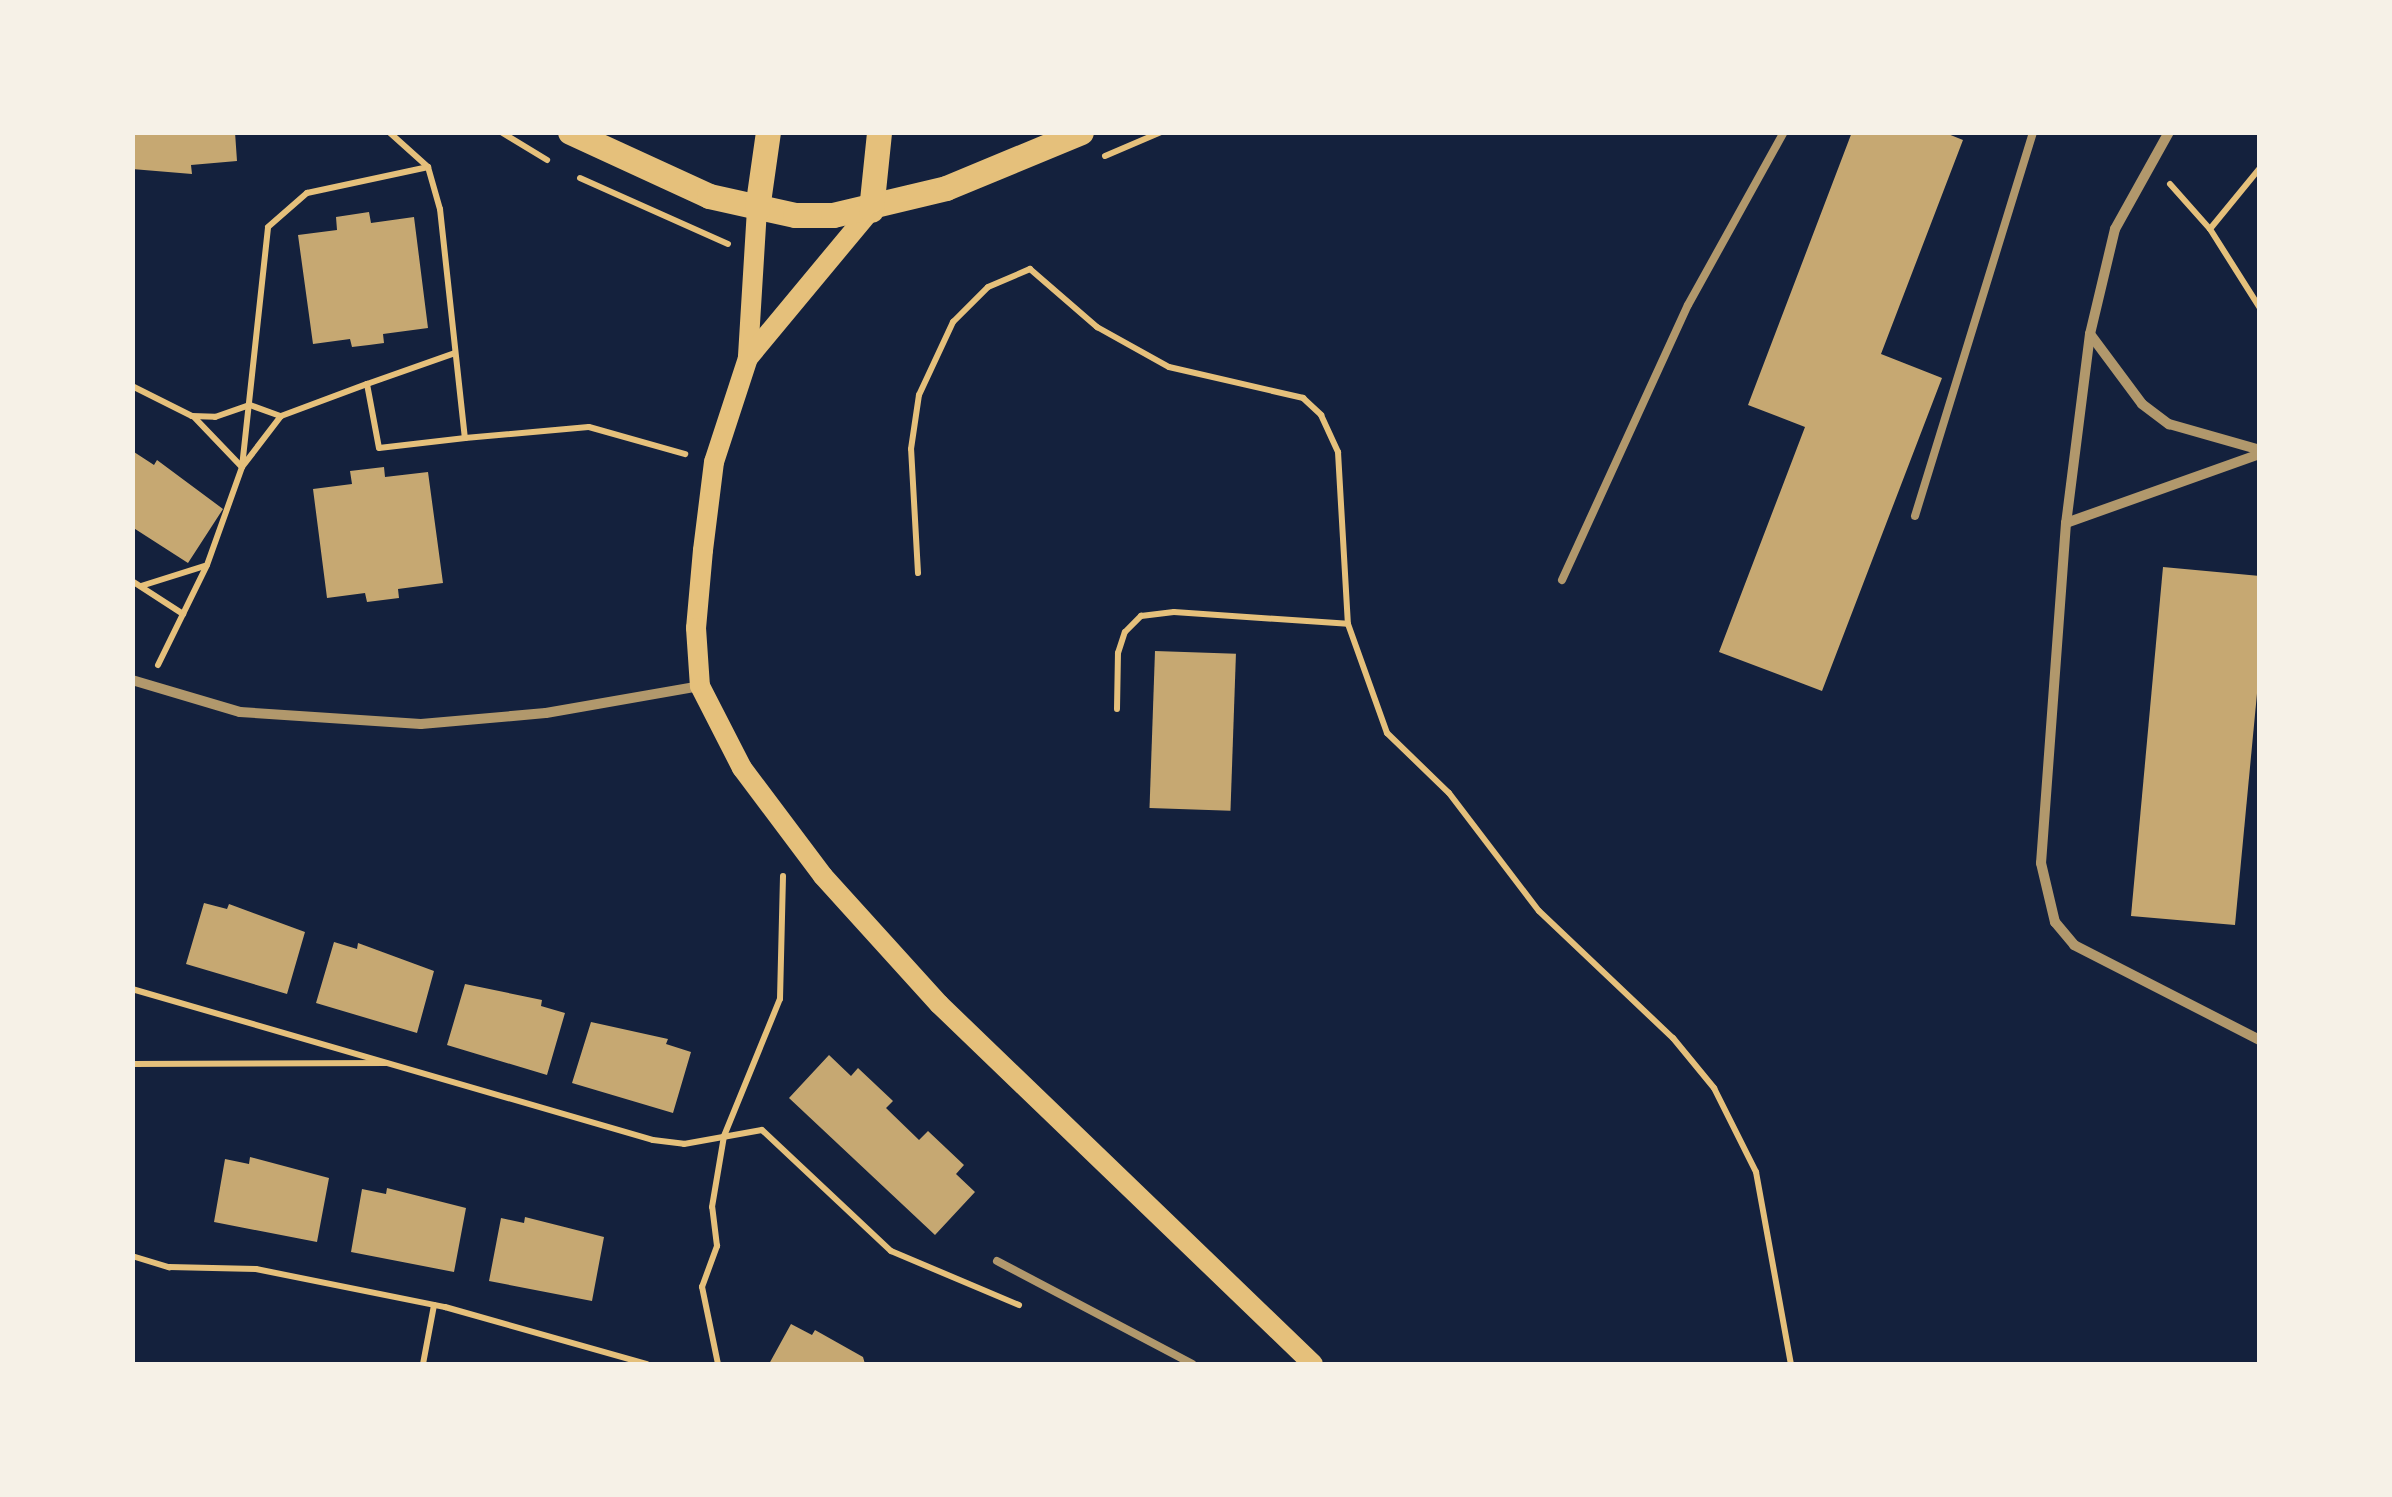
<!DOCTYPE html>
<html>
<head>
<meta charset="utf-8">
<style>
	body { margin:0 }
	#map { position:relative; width:2392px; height:1497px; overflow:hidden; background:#14213d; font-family:Signika,sans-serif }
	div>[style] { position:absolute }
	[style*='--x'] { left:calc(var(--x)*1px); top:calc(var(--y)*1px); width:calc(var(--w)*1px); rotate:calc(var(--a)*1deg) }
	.building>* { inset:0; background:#c6a872; transform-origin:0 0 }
	.path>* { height:6px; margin:-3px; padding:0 3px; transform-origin:3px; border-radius:3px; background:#e5c07b }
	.service>* { height:8px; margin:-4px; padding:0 4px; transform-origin:4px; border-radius:4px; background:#b1986c }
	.minor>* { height:10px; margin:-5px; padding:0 5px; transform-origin:5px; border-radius:5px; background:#b1986c }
	.secondary>* { height:20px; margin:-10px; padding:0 10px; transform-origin:10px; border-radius:10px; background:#e5c07b }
	.primary>* { height:25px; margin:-12.5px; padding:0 12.5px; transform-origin:12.5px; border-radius:12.5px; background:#e5c07b }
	span { translate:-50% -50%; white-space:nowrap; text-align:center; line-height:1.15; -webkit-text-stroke:9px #f6f1e7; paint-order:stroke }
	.frame { position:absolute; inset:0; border:135px solid #f6f1e7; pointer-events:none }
</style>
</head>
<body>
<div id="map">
	<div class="building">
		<i style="clip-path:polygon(132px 132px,235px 132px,237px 161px,191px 165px,192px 174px,132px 169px)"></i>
		<i style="clip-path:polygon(1852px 132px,1943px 132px,1963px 140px,1881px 354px,1942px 378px,1822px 691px,1719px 652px,1805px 427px,1748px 405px)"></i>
		<i style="clip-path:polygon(369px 212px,371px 223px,414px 217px,428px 328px,383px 334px,384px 343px,369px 345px,352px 347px,350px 339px,313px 344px,298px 235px,337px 230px,336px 217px)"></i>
		<i style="clip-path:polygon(134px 452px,154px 465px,157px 460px,223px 509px,188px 563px,132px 527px)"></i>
		<i style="clip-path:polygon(384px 467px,385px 477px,428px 472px,443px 583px,398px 589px,399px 598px,367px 602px,365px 593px,327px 598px,313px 489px,352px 484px,350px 471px)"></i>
		<i style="clip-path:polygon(2163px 567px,2260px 576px,2260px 662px,2235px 925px,2131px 916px)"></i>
		<i style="left:1155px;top:651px;width:81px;height:157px;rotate:2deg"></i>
		<i style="clip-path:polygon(204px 903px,227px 909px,229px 904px,305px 932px,287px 994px,186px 964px)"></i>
		<i style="clip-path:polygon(334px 942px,357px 949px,358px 943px,434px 971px,417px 1033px,316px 1003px)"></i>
		<i style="clip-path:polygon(465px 984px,542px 1000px,541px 1006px,565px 1013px,547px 1075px,447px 1045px)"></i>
		<i style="clip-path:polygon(591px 1022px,668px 1039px,666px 1044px,691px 1052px,673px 1113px,572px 1083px)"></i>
		<i style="clip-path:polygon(829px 1055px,851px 1076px,858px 1068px,893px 1101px,886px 1108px,919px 1140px,928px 1131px,964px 1165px,956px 1174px,975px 1192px,935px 1235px,789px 1098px)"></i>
		<i style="clip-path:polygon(250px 1157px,329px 1178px,317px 1242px,214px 1222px,225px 1159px,249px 1164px)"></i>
		<i style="clip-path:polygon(387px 1188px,466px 1208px,454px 1272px,351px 1252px,362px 1189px,386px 1194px)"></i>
		<i style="clip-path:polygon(525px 1217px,604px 1237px,592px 1301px,489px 1281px,501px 1218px,524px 1223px)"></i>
		<i style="clip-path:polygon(791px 1324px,812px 1335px,815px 1330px,863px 1357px,865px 1364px,769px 1364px)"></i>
	</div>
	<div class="path">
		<i style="--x:501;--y:132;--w:54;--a:31.3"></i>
		<i style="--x:1105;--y:156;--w:61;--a:-23.2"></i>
		<i style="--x:428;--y:167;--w:44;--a:74.1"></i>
		<i style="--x:440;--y:209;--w:230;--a:83.8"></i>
		<i style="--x:465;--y:438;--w:124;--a:-5.1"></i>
		<i style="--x:589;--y:427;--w:100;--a:15.7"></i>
		<i style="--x:580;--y:178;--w:162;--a:24"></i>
		<i style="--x:2170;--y:184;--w:60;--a:48.4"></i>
		<i style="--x:2210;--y:229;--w:79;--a:-50.7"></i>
		<i style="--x:2210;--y:229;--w:93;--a:57.7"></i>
		<i style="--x:367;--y:384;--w:93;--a:-19.4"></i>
		<i style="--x:132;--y:386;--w:67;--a:26.6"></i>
		<i style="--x:192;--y:416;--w:23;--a:2"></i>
		<i style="--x:215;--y:417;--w:37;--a:-19"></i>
		<i style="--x:250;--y:405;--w:33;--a:20"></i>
		<i style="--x:281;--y:416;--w:92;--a:-20.4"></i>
		<i style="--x:367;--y:384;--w:65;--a:79.4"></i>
		<i style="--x:379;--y:448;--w:87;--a:-6.6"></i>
		<i style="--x:194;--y:417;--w:69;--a:46.2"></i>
		<i style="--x:242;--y:467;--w:64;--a:-52.6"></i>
		<i style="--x:918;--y:573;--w:124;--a:-93.2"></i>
		<i style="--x:911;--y:449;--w:55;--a:-81.6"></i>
		<i style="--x:919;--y:395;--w:81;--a:-65"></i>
		<i style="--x:953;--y:322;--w:49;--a:-45"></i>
		<i style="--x:988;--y:287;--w:46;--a:-23.2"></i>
		<i style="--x:1030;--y:269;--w:89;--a:40.9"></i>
		<i style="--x:1097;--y:327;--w:82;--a:29.1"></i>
		<i style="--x:1169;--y:367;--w:138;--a:13"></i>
		<i style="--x:1303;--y:398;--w:25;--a:43"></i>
		<i style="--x:1321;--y:415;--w:41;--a:65.3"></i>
		<i style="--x:1338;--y:452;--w:172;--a:86.7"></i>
		<i style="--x:1348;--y:624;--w:116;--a:70.3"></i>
		<i style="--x:1387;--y:733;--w:86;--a:44.1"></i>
		<i style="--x:1449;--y:793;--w:148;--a:52.7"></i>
		<i style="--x:1539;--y:911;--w:185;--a:43.5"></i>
		<i style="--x:1673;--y:1038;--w:65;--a:50.6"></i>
		<i style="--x:1714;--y:1088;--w:94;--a:63.4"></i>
		<i style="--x:1756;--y:1172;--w:195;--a:79.7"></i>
		<i style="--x:132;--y:581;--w:61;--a:32.9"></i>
		<i style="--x:141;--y:586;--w:67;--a:-17.4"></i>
		<i style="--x:158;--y:665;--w:111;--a:-63.9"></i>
		<i style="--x:207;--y:565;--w:104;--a:-70.3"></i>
		<i style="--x:242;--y:467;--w:241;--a:-83.8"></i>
		<i style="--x:268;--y:227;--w:52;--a:-41.1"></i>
		<i style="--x:307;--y:193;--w:124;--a:-12.1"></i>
		<i style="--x:428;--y:167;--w:52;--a:-138.1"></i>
		<i style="--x:1117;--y:709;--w:56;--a:-89"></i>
		<i style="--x:1118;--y:653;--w:22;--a:-72"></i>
		<i style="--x:1125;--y:632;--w:23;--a:-45"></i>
		<i style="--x:1141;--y:616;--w:33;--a:-7"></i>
		<i style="--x:1174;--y:612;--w:174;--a:3.9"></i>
		<i style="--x:132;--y:989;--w:542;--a:16.16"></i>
		<i style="--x:653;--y:1140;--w:31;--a:7"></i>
		<i style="--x:684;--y:1144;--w:79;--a:-10.2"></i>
		<i style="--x:762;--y:1130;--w:177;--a:43.2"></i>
		<i style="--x:891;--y:1251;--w:139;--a:22.9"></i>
		<i style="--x:132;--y:1064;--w:254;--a:-0.2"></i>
		<i style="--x:132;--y:1256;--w:39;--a:17"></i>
		<i style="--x:169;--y:1267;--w:87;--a:1.3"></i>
		<i style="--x:256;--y:1269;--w:193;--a:11.4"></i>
		<i style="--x:445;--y:1307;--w:210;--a:15.8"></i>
		<i style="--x:423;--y:1364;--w:60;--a:-79.4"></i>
		<i style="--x:718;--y:1364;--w:79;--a:-101.7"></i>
		<i style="--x:702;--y:1287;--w:44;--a:-69.9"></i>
		<i style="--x:717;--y:1246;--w:39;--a:-97"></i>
		<i style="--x:712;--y:1207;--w:72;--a:-80.4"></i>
		<i style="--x:724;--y:1136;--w:148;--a:-67.8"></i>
		<i style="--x:780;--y:999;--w:123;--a:-88.6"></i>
	</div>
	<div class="service">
		<i style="--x:1915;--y:516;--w:402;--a:-72.9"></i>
		<i style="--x:1562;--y:580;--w:302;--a:-65.4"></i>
		<i style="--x:1688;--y:305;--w:198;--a:-61"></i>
		<i style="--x:997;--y:1261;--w:221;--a:27.8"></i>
	</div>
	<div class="minor">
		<i style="--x:2169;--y:132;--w:111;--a:119.1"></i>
		<i style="--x:2115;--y:229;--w:108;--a:103.4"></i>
		<i style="--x:2090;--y:334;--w:191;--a:97.2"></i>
		<i style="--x:2066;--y:523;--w:341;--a:94.2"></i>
		<i style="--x:2041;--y:863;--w:61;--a:76.7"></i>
		<i style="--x:2055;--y:922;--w:30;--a:50"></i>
		<i style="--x:2074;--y:945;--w:209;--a:27.1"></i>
		<i style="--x:2090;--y:334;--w:87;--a:53.4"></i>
		<i style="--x:2142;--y:404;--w:34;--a:37"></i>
		<i style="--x:2169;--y:424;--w:95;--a:15.9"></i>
		<i style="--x:2066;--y:523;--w:206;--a:-19.6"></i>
		<i style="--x:132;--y:680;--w:113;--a:16.5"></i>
		<i style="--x:240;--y:712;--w:181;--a:3.8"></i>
		<i style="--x:421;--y:724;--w:125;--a:-5"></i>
		<i style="--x:546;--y:713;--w:156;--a:-9.9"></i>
	</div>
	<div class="secondary">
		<i style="--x:757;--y:209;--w:149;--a:93.5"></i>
		<i style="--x:748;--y:358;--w:109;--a:108.1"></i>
		<i style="--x:714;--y:462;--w:89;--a:97.1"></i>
		<i style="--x:703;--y:550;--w:78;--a:95.1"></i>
		<i style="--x:696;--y:628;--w:58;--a:86.1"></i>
		<i style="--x:700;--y:686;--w:92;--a:62.9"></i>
		<i style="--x:742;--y:768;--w:135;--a:53.1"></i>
		<i style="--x:823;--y:876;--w:173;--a:47.8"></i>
		<i style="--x:939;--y:1004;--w:519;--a:43.91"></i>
		<i style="--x:748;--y:358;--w:192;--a:-50.3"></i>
	</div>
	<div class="primary">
		<i style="--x:570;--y:132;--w:153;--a:24.7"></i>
		<i style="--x:709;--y:196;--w:88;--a:12.5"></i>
		<i style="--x:795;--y:215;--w:38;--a:0"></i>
		<i style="--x:833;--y:215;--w:116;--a:-13.4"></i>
		<i style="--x:946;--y:188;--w:146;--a:-22.5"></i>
		<i style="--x:757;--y:209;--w:78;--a:-81.9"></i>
		<i style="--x:871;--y:210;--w:78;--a:-84.1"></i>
	</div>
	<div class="frame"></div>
</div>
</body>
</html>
